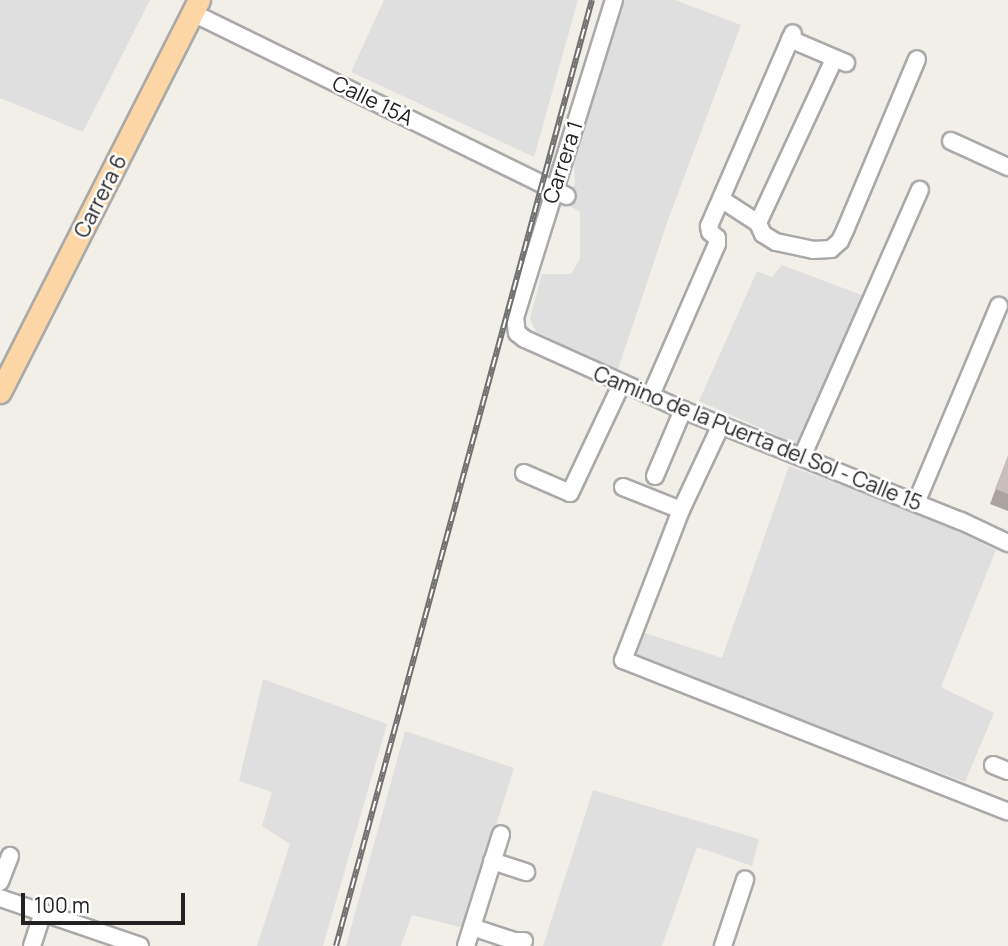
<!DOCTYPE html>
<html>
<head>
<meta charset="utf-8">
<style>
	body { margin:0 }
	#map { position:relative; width:1008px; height:946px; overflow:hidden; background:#f2efe9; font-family:Manrope,sans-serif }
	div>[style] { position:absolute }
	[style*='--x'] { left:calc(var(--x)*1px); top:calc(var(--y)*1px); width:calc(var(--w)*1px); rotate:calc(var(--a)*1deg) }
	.residential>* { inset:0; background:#e0dfdf }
	.roads { filter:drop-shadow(2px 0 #a9a9a9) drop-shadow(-2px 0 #a9a9a9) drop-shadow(0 2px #a9a9a9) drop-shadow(0 -2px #a9a9a9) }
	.minor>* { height:16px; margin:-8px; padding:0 8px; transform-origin:8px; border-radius:8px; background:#fff }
	.major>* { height:21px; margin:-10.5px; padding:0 10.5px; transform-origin:10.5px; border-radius:10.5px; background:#fcd6a4 }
	.rail>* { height:6px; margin-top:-3px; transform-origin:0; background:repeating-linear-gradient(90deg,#fff 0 10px,#707070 0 20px); box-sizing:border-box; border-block:2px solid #707070 }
	.wall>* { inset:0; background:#aba49e }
	.building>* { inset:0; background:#c7bfb8 }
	span { translate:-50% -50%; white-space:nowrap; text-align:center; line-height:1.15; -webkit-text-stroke:5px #fff; paint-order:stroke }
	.street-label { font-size:21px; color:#222 }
	.scale { position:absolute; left:21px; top:893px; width:164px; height:32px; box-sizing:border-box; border:4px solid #222; border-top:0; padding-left:9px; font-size:21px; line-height:24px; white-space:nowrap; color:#222; -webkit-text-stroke:5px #fff; paint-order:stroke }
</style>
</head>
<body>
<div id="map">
	<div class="residential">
		<i style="clip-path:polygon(0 0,150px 0,83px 132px,0 98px)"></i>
		<i style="clip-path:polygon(384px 0,578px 0,534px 157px,351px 72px)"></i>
		<i style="clip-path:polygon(623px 0,675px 0,741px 25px,668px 220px,617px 372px,535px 331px,530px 318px,542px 274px,571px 274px,580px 259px,580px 212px,563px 202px,575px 184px,574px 164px)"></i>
		<i style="clip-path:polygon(782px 265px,864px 296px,799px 445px,699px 401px,757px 271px,772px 277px)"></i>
		<i style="clip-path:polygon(789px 466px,926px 516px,996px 550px,941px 687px,994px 713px,965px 782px,631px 656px,639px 631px,722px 658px)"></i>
		<i style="clip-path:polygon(263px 679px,387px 724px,323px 946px,257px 946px,290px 844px,262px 826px,272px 792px,239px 781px)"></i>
		<i style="clip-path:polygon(405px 731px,514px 768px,464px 928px,412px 915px,401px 946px,346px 946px)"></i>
		<i style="clip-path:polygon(593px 790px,759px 839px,752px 866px,697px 847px,662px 946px,543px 946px)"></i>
	</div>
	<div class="roads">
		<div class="minor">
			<i style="--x:614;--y:0;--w:332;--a:107.3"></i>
			<i style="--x:515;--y:317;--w:16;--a:83"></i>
			<i style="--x:517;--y:333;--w:10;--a:37"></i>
			<i style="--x:525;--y:339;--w:173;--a:24.2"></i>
			<i style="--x:683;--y:410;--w:299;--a:21.8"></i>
			<i style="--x:961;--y:521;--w:52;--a:25.1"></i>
			<i style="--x:193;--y:13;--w:416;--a:26.1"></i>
			<i style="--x:790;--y:39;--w:61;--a:23.2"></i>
			<i style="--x:951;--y:141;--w:63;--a:24.5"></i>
			<i style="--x:721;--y:199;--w:44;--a:33"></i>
			<i style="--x:758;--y:223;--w:12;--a:66"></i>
			<i style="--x:763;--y:234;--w:15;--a:32"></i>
			<i style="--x:776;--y:242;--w:38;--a:12"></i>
			<i style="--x:813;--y:250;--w:18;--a:-3"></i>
			<i style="--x:831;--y:249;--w:12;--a:-42"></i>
			<i style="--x:840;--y:241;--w:14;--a:-65"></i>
			<i style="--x:846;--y:228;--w:183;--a:-67.2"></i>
			<i style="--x:758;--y:223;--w:181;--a:-65.1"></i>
			<i style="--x:651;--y:395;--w:165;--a:-66.4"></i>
			<i style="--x:717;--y:244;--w:6;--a:-90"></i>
			<i style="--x:717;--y:238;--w:9;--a:-139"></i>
			<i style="--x:710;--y:232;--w:6;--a:-99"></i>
			<i style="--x:709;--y:226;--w:210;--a:-66.5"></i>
			<i style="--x:721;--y:425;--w:94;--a:115.2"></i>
			<i style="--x:681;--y:510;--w:161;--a:111.1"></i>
			<i style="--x:623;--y:660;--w:413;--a:21.5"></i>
			<i style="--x:802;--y:457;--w:292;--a:-66.2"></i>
			<i style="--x:524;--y:473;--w:50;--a:23.5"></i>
			<i style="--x:570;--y:493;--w:122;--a:-64.7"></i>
			<i style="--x:655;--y:476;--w:72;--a:-67"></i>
			<i style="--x:623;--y:487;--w:62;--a:21.6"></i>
			<i style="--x:916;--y:503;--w:214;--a:-67.2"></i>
			<i style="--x:993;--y:765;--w:16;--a:22"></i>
			<i style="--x:492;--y:861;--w:36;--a:18"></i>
			<i style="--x:0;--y:882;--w:28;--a:-69"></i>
			<i style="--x:0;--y:898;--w:148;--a:18.9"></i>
			<i style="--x:472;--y:927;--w:44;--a:18.4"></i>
			<i style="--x:514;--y:941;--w:10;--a:0"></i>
			<i style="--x:32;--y:946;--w:35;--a:-72"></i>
			<i style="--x:466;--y:946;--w:117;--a:-72.6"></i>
			<i style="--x:723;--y:946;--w:70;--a:-71.6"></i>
		</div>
		<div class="major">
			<i style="--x:0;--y:392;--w:440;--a:-63.1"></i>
		</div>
	</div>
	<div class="rail">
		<i style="--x:336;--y:946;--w:980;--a:-74.86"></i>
	</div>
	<div class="wall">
		<i style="clip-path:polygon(1008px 456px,1008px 511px,990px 504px)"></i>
	</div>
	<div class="building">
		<i style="clip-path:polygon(1008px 456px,1008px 494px,995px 489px)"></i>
	</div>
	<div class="street-label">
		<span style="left:373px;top:100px;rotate:26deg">Calle 15A</span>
		<span style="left:562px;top:162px;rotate:-72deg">Carrera 1</span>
		<span style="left:100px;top:196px;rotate:-63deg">Carrera 6</span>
		<span style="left:758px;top:438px;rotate:22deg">Camino de la Puerta del Sol - Calle 15</span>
	</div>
	<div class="scale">100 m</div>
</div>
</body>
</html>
